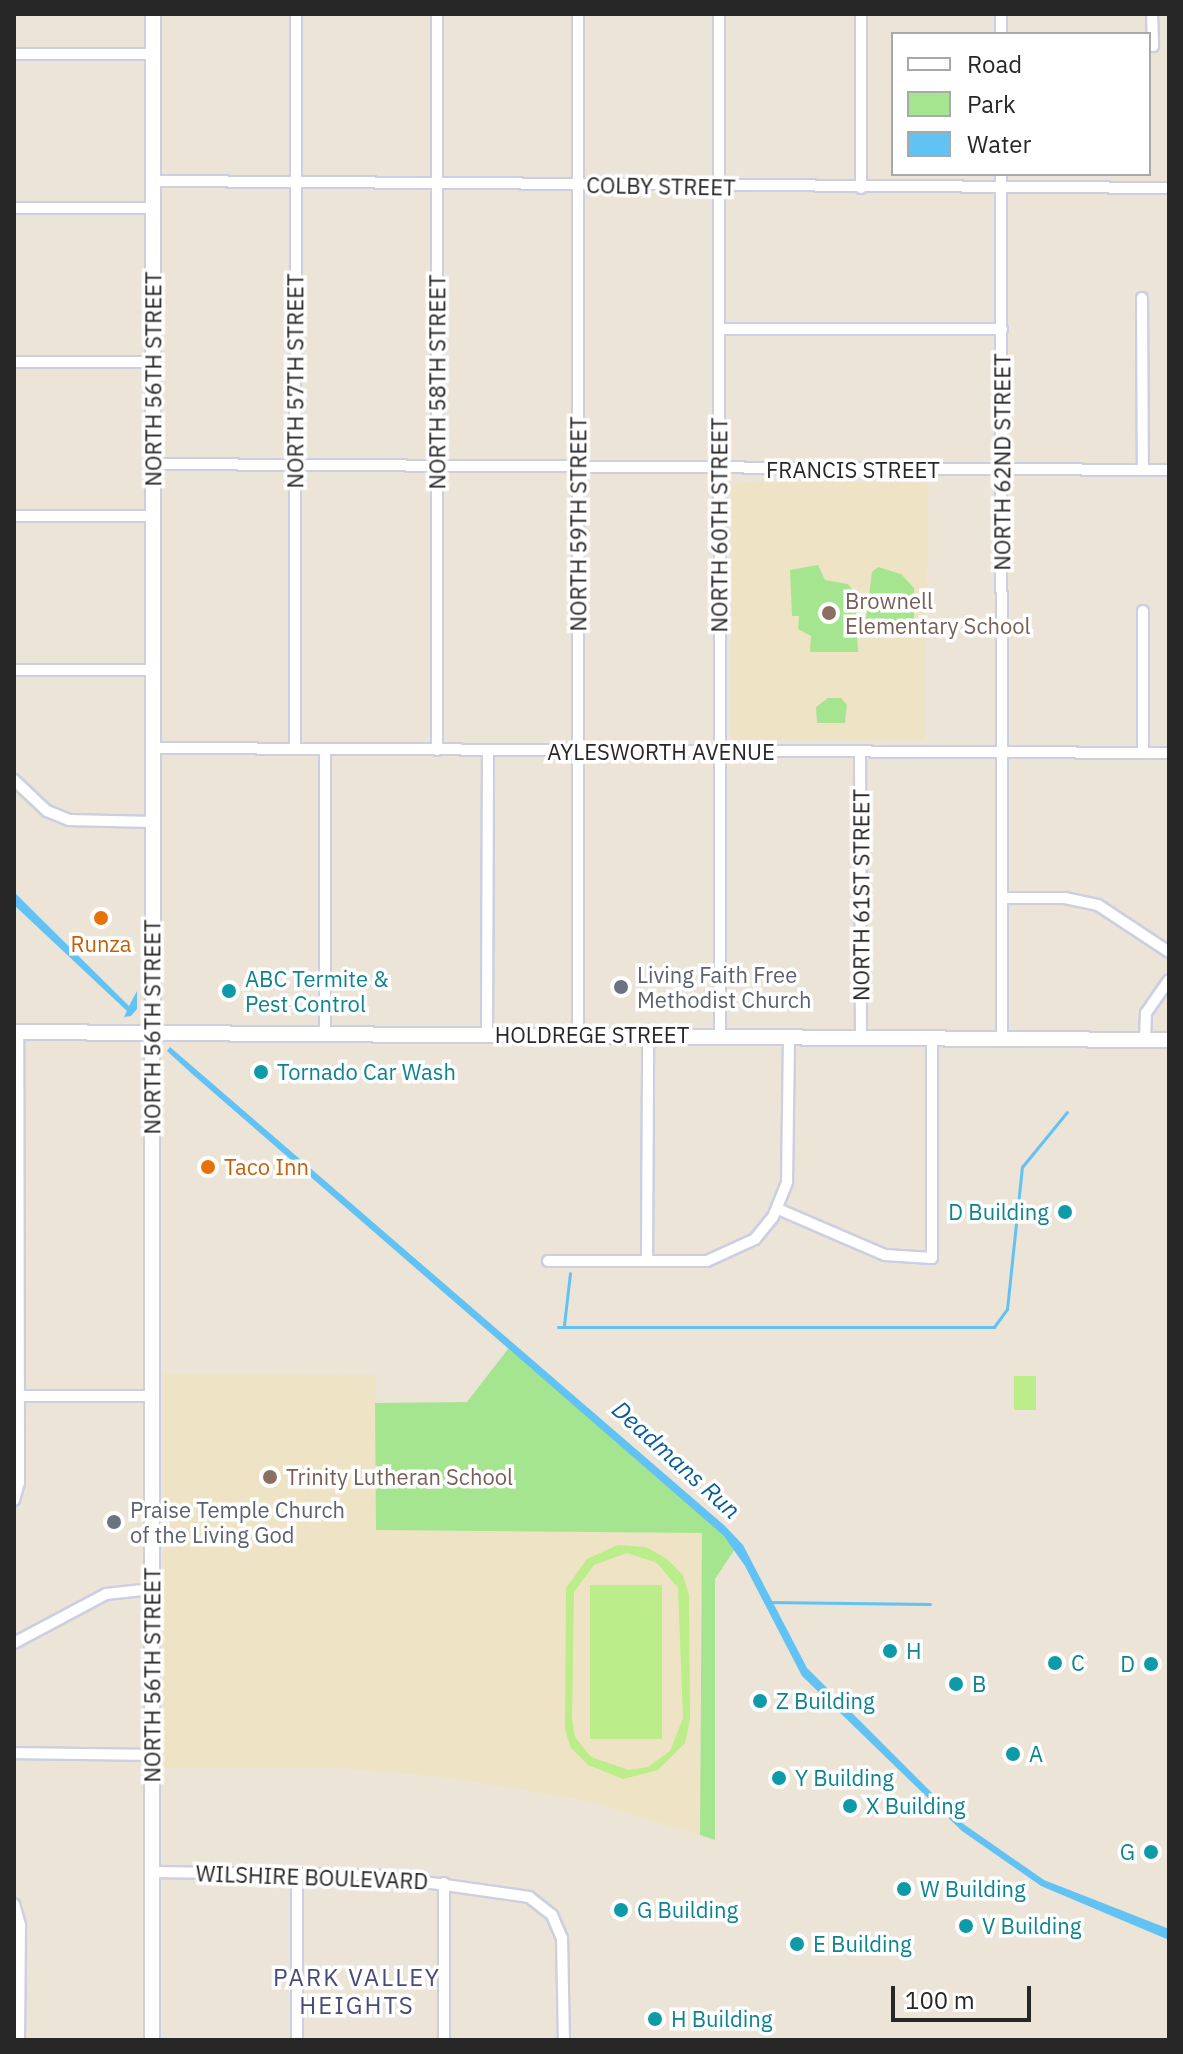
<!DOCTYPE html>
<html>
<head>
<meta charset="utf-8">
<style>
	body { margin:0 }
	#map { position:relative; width:1183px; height:2054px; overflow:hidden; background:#ebe4d7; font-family:"IBM Plex Sans",sans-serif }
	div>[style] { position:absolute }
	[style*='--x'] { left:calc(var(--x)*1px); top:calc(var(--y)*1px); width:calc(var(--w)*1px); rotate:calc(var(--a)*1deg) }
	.education>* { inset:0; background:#eee4c5 }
	.green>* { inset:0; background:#a6e58f }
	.pitch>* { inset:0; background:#bbed8a; transform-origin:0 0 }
	.water>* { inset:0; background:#63c2f4 }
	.stream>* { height:3px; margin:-1.5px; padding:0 1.5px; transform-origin:1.5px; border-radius:1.5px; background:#63c2f4 }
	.roads { filter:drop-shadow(2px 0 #cccfe1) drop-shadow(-2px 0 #cccfe1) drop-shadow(0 2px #cccfe1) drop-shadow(0 -2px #cccfe1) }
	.minor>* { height:10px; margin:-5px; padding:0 5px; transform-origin:5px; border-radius:5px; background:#fff }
	.secondary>* { height:14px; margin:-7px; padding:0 7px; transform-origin:7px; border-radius:7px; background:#fff }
	.dots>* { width:22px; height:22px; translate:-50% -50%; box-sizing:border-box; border:4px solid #fff; border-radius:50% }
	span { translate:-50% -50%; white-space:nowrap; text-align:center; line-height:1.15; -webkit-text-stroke:7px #fff; paint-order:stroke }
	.street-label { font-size:22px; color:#272727 }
	.education-label { font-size:22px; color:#785e54 }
	.left { translate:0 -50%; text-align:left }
	.food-label { font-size:22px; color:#c56008 }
	.worship-label { font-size:22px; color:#5b616d }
	.culture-label { font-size:22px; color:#0d838f }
	.right { translate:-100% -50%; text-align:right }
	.water-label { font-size:24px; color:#065c9b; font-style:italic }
	.neighbourhood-label { font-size:24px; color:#464b79; letter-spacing:2px }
	.frame { position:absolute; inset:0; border:16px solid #272727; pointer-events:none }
	.legend { position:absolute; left:891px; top:32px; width:260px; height:144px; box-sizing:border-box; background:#fff; border:2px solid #a9a9a9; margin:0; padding:10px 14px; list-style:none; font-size:24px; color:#272727 }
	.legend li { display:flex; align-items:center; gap:16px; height:40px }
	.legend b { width:40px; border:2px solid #a9a9a9 }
	.scale { position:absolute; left:891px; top:1986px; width:140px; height:36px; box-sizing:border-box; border:4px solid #272727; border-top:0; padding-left:10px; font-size:24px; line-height:28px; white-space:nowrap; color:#272727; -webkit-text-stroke:6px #fff; paint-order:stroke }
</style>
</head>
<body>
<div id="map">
	<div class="education">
		<i style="clip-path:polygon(739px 481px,928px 483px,925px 739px,731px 740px,731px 487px)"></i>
		<i style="clip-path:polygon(164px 1374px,375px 1375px,377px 1530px,702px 1532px,700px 1835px,583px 1800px,444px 1777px,340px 1768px,163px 1767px)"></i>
	</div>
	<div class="green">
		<i style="clip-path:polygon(818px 565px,825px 580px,848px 584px,855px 593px,858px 652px,810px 652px,811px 636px,798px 629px,799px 616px,792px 616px,790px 570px)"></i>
		<i style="clip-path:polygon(878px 567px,901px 574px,914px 588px,914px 635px,872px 635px,866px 619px,872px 572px)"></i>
		<i style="clip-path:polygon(828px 698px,841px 698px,847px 705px,845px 723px,817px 723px,816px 707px)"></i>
		<i style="clip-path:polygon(512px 1344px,739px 1543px,715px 1579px,715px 1840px,700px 1835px,702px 1533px,376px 1530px,375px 1403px,467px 1402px)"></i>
	</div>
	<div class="pitch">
		<i style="left:1036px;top:1376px;width:34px;height:22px;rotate:90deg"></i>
		<i style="clip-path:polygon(evenodd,618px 1545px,646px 1547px,667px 1559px,683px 1575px,689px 1595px,690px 1719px,685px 1743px,658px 1770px,623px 1779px,588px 1765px,571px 1748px,565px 1730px,566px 1588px,587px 1559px,618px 1545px,627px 1553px,657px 1563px,678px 1588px,683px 1718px,670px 1751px,648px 1767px,629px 1770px,591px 1757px,575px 1737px,572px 1720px,574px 1592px,594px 1565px,627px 1553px)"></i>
		<i style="left:590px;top:1585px;width:72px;height:154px"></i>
	</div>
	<div class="water">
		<i style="clip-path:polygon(14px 892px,129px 1006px,137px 991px,137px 1009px,131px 1016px,124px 1017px,127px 1011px,14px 905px)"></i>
		<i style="clip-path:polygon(170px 1047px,725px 1526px,743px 1545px,807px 1668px,962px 1823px,1044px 1880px,1169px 1929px,1169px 1940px,1041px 1886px,962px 1831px,802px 1676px,745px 1566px,724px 1536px,191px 1073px,167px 1051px)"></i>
	</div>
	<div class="stream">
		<i style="--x:564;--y:1325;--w:52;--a:-83.4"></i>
		<i style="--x:558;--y:1327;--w:436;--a:0"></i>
		<i style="--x:994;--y:1327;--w:22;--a:-54"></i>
		<i style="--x:1007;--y:1309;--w:143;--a:-84"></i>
		<i style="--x:1022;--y:1167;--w:71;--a:-50.7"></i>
		<i style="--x:766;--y:1602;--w:164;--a:0.7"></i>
	</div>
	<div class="roads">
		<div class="minor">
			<i style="--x:437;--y:14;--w:736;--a:90"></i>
			<i style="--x:719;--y:14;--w:1022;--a:89.94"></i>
			<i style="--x:861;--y:14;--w:174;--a:90"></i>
			<i style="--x:1152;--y:14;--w:32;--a:88"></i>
			<i style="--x:1001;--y:34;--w:20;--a:-90"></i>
			<i style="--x:14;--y:54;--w:139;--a:0"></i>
			<i style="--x:1001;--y:174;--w:865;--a:89.93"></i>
			<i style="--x:153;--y:181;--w:1016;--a:0.39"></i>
			<i style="--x:14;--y:208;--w:139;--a:0"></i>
			<i style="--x:1142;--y:298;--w:172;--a:89.7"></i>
			<i style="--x:719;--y:329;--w:283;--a:0"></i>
			<i style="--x:14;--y:362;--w:139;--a:0"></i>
			<i style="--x:153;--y:464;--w:1016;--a:0.34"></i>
			<i style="--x:14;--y:516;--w:139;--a:0"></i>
			<i style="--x:1143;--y:611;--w:142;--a:90"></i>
			<i style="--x:14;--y:670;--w:139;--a:0"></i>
			<i style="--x:153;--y:748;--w:1016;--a:0.28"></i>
			<i style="--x:295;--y:749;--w:735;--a:-89.92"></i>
			<i style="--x:860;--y:752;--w:285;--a:89.8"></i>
			<i style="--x:14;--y:780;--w:45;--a:43.2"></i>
			<i style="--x:47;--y:811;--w:24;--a:22"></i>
			<i style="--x:69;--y:820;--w:84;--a:1.4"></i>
			<i style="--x:1002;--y:898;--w:63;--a:0"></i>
			<i style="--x:1065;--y:898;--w:34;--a:12"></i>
			<i style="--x:1098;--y:905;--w:85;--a:33.5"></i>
			<i style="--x:325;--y:1033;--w:284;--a:-90"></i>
			<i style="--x:487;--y:1034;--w:283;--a:-89.8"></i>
			<i style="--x:578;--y:1035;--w:1021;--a:-90"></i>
			<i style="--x:1145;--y:1040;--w:27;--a:-88"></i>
			<i style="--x:1146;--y:1013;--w:40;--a:-55.1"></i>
			<i style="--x:778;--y:1209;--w:116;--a:23.3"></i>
			<i style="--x:885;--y:1255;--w:47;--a:3.7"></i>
			<i style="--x:932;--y:1258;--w:220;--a:-90"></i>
			<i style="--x:548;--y:1261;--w:159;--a:0"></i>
			<i style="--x:707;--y:1261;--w:53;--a:-24.6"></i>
			<i style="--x:755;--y:1239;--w:28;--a:-51"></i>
			<i style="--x:773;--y:1217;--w:38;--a:-68"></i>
			<i style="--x:787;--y:1182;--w:145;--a:-89.2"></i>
			<i style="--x:647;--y:1261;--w:225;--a:-89.7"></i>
			<i style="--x:14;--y:1396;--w:138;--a:0"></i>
			<i style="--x:14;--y:1500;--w:18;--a:-74"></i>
			<i style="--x:19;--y:1483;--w:451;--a:-90.1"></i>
			<i style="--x:14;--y:1643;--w:104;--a:-28"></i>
			<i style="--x:106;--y:1594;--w:46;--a:-6.2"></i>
			<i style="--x:14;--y:1753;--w:138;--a:0.8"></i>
			<i style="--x:152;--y:1872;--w:223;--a:0.8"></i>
			<i style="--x:375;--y:1875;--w:156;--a:8.1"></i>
			<i style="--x:529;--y:1897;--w:29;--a:38"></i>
			<i style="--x:552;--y:1915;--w:25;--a:67"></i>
			<i style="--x:562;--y:1938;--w:102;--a:88.9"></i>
			<i style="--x:297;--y:1873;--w:167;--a:90"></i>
			<i style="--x:14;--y:1904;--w:22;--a:74"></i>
			<i style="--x:20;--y:1925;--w:115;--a:90.5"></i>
			<i style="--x:444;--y:2040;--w:157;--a:-90"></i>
		</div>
		<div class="secondary">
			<i style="--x:14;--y:1032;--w:1155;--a:0.4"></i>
			<i style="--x:152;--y:2040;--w:2026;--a:-89.97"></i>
		</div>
	</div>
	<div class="dots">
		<i style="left:829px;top:613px;background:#8d6e63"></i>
		<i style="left:101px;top:918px;background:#e8710a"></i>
		<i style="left:621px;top:987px;background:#6b7280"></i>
		<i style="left:229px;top:991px;background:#0f9aa8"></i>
		<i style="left:261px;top:1072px;background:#0f9aa8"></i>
		<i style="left:208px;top:1167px;background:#e8710a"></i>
		<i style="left:1065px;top:1212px;background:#0f9aa8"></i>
		<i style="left:270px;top:1477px;background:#8d6e63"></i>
		<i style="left:114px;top:1522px;background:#6b7280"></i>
		<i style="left:890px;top:1651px;background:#0f9aa8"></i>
		<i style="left:1055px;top:1663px;background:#0f9aa8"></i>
		<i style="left:1151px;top:1664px;background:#0f9aa8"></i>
		<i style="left:956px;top:1684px;background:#0f9aa8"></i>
		<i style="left:760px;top:1701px;background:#0f9aa8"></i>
		<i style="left:1013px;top:1754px;background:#0f9aa8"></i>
		<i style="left:779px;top:1778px;background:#0f9aa8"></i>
		<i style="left:850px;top:1806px;background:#0f9aa8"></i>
		<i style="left:1151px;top:1852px;background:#0f9aa8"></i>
		<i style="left:904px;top:1889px;background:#0f9aa8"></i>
		<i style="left:621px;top:1910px;background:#0f9aa8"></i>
		<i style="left:966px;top:1926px;background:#0f9aa8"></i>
		<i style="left:797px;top:1944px;background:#0f9aa8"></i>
		<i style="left:655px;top:2019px;background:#0f9aa8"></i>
	</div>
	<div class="street-label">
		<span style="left:661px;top:186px;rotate:1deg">COLBY STREET</span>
		<span style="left:153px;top:379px;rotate:-90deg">NORTH 56TH STREET</span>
		<span style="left:295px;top:381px;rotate:-90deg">NORTH 57TH STREET</span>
		<span style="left:437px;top:382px;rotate:-90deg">NORTH 58TH STREET</span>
		<span style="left:1002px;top:462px;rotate:-90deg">NORTH 62ND STREET</span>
		<span style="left:853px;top:470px">FRANCIS STREET</span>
		<span style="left:578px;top:524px;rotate:-90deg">NORTH 59TH STREET</span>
		<span style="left:719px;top:525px;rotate:-90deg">NORTH 60TH STREET</span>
		<span style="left:661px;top:752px">AYLESWORTH AVENUE</span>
		<span style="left:861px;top:895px;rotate:-90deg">NORTH 61ST STREET</span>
		<span style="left:152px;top:1027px;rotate:-90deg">NORTH 56TH STREET</span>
		<span style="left:592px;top:1035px">HOLDREGE STREET</span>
		<span style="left:152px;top:1675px;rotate:-90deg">NORTH 56TH STREET</span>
		<span style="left:312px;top:1877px;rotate:2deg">WILSHIRE BOULEVARD</span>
	</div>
	<div class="education-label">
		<span class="left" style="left:845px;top:613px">Brownell<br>Elementary School</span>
		<span class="left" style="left:286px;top:1477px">Trinity Lutheran School</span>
	</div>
	<div class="food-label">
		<span style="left:101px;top:944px">Runza</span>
		<span class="left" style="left:224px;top:1167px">Taco Inn</span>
	</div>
	<div class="worship-label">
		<span class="left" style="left:637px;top:987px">Living Faith Free<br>Methodist Church</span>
		<span class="left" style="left:130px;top:1522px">Praise Temple Church<br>of the Living God</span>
	</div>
	<div class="culture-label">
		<span class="left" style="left:245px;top:991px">ABC Termite &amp;<br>Pest Control</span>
		<span class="left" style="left:277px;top:1072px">Tornado Car Wash</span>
		<span class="right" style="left:1049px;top:1212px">D Building</span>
		<span class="left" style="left:906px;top:1651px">H</span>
		<span class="left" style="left:1071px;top:1663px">C</span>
		<span class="right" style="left:1135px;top:1664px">D</span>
		<span class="left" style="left:972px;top:1684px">B</span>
		<span class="left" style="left:776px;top:1701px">Z Building</span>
		<span class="left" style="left:1029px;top:1754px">A</span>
		<span class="left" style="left:795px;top:1778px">Y Building</span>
		<span class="left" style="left:866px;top:1806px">X Building</span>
		<span class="right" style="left:1135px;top:1852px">G</span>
		<span class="left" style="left:920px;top:1889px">W Building</span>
		<span class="left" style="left:637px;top:1910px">G Building</span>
		<span class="left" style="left:982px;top:1926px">V Building</span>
		<span class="left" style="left:813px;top:1944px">E Building</span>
		<span class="left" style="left:671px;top:2019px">H Building</span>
	</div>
	<div class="water-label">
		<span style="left:676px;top:1460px;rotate:42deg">Deadmans Run</span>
	</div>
	<div class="neighbourhood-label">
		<span style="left:357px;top:1992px">PARK VALLEY<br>HEIGHTS</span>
	</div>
	<div class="frame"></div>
	<ul class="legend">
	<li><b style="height:10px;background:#fff"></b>Road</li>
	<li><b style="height:22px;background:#a6e58f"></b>Park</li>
	<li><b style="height:22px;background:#63c2f4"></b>Water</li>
	</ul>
	<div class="scale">100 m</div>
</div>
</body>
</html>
